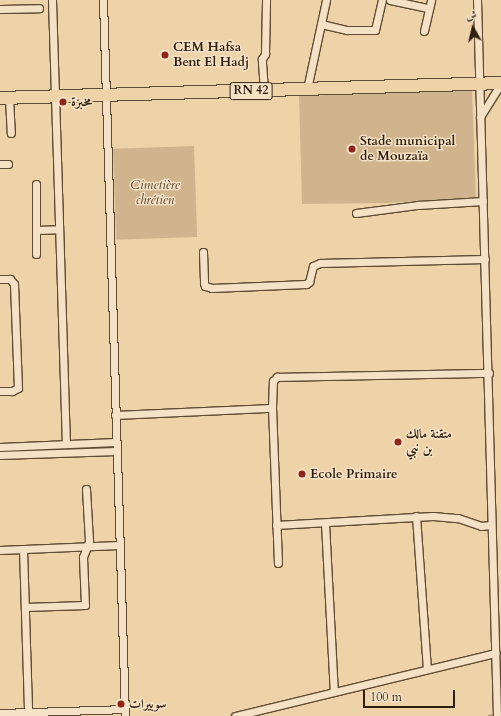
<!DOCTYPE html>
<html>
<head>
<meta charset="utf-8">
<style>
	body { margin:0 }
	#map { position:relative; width:501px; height:716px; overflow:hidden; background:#efd3a8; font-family:Cardo,Amiri,serif }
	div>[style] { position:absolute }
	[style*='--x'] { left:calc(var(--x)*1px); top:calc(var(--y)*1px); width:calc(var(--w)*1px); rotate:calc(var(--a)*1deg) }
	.green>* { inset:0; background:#cfb48e; transform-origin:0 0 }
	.stream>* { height:2px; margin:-1px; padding:0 1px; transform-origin:1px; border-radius:1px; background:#ae9674 }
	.roads { filter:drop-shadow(1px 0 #604c34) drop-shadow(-1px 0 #604c34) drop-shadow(0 1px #604c34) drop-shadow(0 -1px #604c34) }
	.street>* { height:7px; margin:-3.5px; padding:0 3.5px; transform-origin:3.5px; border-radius:3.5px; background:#f5e2c6 }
	.primary>* { height:12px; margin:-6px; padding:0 6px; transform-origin:6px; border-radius:6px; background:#efd3a8 }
	.dots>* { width:11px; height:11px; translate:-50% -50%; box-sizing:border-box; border:2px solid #f5e2c6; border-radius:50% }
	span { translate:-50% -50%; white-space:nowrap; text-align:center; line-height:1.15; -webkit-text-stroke:3px #f5e2c6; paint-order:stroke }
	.shield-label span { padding:1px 3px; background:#f5e2c6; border:1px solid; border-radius:3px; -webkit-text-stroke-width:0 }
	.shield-label { font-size:12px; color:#301f0e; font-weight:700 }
	.poi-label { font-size:13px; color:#301f0e; font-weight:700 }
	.left { translate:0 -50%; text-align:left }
	.park-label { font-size:13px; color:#58442e; font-style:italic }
	.north { position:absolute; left:453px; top:8px; width:40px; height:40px; -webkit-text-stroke:3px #f5e2c6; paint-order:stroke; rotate:352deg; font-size:11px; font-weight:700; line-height:16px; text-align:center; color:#301f0e }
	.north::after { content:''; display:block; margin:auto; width:14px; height:18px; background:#301f0e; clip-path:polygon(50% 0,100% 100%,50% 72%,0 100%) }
	.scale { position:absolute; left:363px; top:690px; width:92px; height:18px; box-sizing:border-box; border:2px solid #301f0e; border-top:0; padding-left:5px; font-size:12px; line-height:14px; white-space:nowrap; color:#301f0e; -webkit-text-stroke:3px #f5e2c6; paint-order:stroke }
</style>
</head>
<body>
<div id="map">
	<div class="green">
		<i style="clip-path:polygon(472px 90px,476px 197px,387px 203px,302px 204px,299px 96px)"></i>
		<i style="left:194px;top:146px;width:91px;height:81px;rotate:88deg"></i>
	</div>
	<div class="stream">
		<i style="--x:489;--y:716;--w:12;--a:-14"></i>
	</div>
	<div class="roads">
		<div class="street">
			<i style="--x:52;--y:0;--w:444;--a:88.2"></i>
			<i style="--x:103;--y:0;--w:716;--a:88.24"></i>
			<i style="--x:390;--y:0;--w:40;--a:12"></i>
			<i style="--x:477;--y:0;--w:716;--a:88.4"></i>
			<i style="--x:0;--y:9;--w:39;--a:-1"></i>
			<i style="--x:321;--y:24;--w:27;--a:13"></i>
			<i style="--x:347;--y:30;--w:28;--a:0"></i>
			<i style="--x:375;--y:30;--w:31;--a:-77"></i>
			<i style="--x:424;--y:31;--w:32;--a:-77"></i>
			<i style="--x:307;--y:89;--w:91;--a:-77.9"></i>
			<i style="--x:264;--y:91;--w:32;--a:-94"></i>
			<i style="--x:262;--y:59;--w:6;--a:-59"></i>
			<i style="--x:265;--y:54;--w:54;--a:-88.9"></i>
			<i style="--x:9;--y:98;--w:35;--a:87"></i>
			<i style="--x:480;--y:117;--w:40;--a:-58"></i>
			<i style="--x:0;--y:164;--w:8;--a:0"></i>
			<i style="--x:36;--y:184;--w:70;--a:90"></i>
			<i style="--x:356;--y:213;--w:63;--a:-7.4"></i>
			<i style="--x:418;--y:205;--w:65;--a:-3.5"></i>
			<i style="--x:36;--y:230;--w:23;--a:-2"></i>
			<i style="--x:203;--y:252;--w:31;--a:88"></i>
			<i style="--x:204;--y:283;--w:3;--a:72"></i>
			<i style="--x:205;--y:286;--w:7;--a:16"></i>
			<i style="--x:212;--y:288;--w:94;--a:-2.4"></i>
			<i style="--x:306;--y:284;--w:4;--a:-34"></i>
			<i style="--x:309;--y:282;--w:16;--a:-76"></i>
			<i style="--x:313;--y:266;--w:8;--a:-23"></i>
			<i style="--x:320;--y:263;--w:165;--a:-1.4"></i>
			<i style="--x:0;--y:279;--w:10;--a:0"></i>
			<i style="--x:10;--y:279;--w:6;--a:51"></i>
			<i style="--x:14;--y:284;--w:104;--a:87.8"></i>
			<i style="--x:18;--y:388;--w:7;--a:153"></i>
			<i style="--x:12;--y:391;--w:12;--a:180"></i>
			<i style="--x:115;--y:415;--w:157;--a:-2.6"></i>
			<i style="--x:0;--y:447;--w:116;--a:-2.5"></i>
			<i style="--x:0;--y:455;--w:116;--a:-2"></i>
			<i style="--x:416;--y:516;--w:153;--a:85.9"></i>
			<i style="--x:325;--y:523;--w:169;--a:87"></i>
			<i style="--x:276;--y:525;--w:157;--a:-3.3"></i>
			<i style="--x:433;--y:516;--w:25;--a:5"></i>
			<i style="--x:458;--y:518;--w:24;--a:19"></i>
			<i style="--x:481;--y:526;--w:10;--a:-6"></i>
			<i style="--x:23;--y:549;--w:163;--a:88.2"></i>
			<i style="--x:0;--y:550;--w:119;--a:-2.4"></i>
			<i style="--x:278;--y:563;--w:155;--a:-92.2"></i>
			<i style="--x:272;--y:408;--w:27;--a:-88"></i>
			<i style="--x:273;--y:381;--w:6;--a:-45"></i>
			<i style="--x:277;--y:377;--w:212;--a:-1.1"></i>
			<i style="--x:25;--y:607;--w:60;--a:-1.9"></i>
			<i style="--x:85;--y:605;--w:48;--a:-92.4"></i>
			<i style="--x:83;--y:557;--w:17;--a:-69"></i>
			<i style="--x:89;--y:541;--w:52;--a:-93.3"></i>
			<i style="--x:0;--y:713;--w:124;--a:-1.8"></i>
			<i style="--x:235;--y:716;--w:268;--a:-13.6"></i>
		</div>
		<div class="primary">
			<i style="--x:0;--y:98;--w:501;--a:-1.71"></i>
		</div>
	</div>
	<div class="dots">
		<i style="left:165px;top:55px;background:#8f2418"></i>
		<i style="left:63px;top:102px;background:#8f2418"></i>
		<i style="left:352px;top:149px;background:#8f2418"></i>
		<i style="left:398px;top:442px;background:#8f2418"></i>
		<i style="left:302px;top:474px;background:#8f2418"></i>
		<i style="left:121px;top:704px;background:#8f2418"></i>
	</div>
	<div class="shield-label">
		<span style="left:251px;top:91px">RN 42</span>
	</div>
	<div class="poi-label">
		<span class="left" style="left:173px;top:55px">CEM Hafsa<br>Bent El Hadj</span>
		<span class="left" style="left:71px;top:102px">مخبزة</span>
		<span class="left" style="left:360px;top:149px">Stade municipal<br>de Mouzaïa</span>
		<span class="left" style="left:406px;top:442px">متقنة مالك<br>بن نبي</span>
		<span class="left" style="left:310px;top:474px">Ecole Primaire</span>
		<span class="left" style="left:129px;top:704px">سوبيرات</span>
	</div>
	<div class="park-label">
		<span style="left:155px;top:193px">Cimetière<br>chrétien</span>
	</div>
	<div class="north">ش</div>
	<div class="scale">100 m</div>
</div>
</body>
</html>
